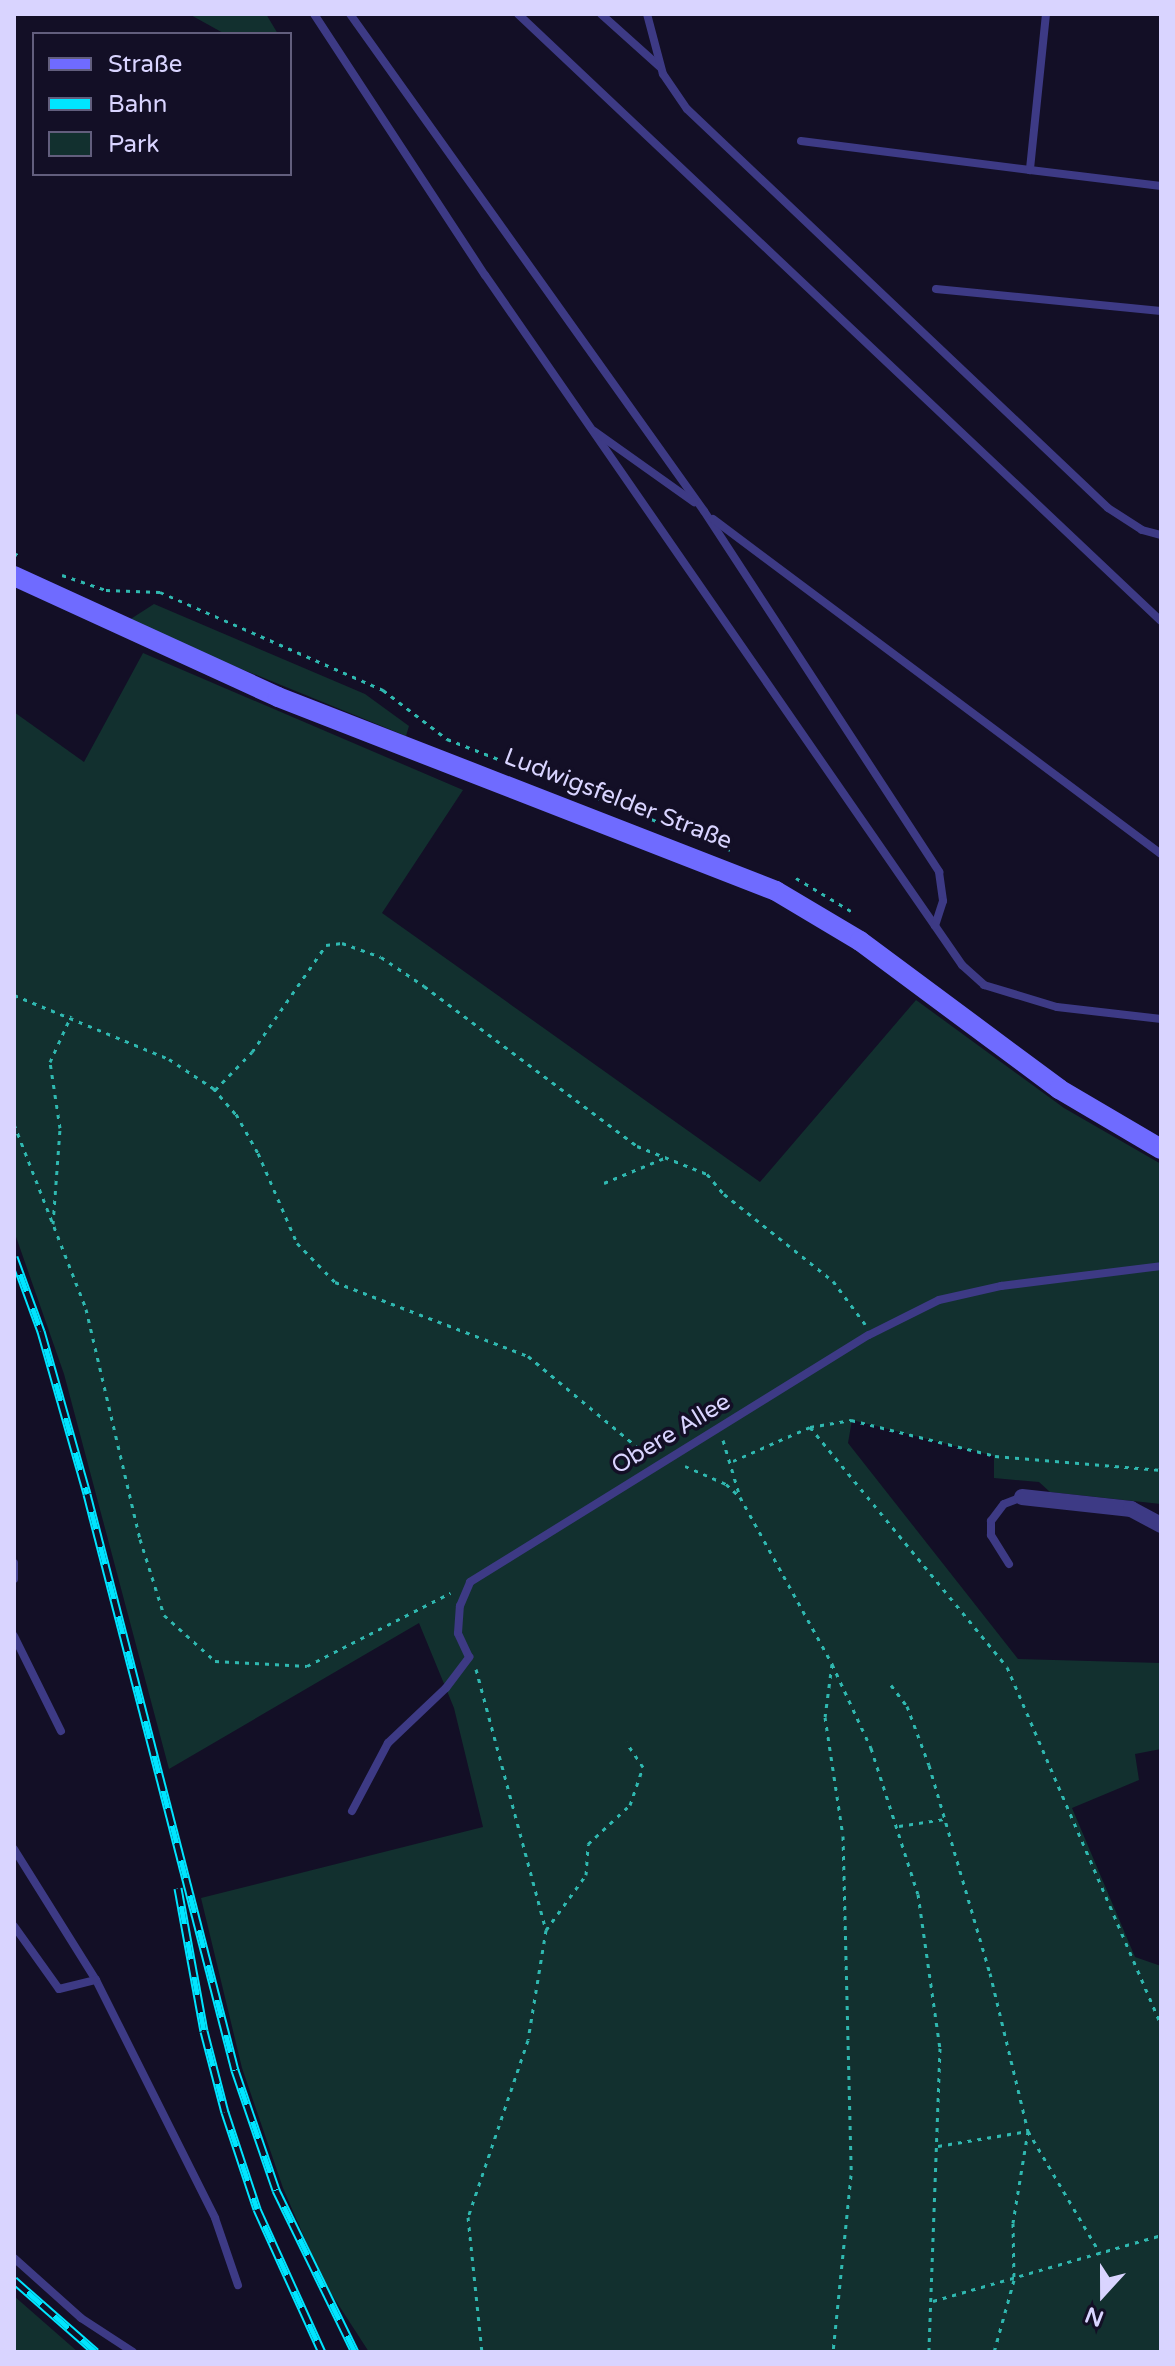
<!DOCTYPE html>
<html>
<head>
<meta charset="utf-8">
<style>
	body { margin:0 }
	#map { position:relative; width:1175px; height:2366px; overflow:hidden; background:#130f26; font-family:"Varela Round",sans-serif }
	div>[style] { position:absolute }
	[style*='--x'] { left:calc(var(--x)*1px); top:calc(var(--y)*1px); width:calc(var(--w)*1px); rotate:calc(var(--a)*1deg) }
	.green>* { inset:0; background:#12302f }
	.path>* { height:3px; margin-top:-1.5px; transform-origin:0; background:repeating-linear-gradient(90deg,#2fb8b0 0 4px,transparent 0 10px) }
	.lane>* { height:8px; margin:-4px; padding:0 4px; transform-origin:4px; border-radius:4px; background:#3d3a85 }
	.street>* { height:16px; margin:-8px; padding:0 8px; transform-origin:8px; border-radius:8px; background:#3d3a85 }
	.secondary>* { height:20px; margin:-10px; padding:0 10px; transform-origin:10px; border-radius:10px; background:#6f6bff }
	.rail>* { height:9px; margin-top:-4.5px; transform-origin:0; background:repeating-linear-gradient(90deg,#130f26 0 18px,#00e5ff 0 36px); box-sizing:border-box; border-block:2px solid #00e5ff }
	span { translate:-50% -50%; white-space:nowrap; text-align:center; line-height:1.15; -webkit-text-stroke:7px #130f26; paint-order:stroke }
	.street-label { font-size:24px; color:#d9d4ff }
	.frame { position:absolute; inset:0; border:16px solid #d9d4ff; pointer-events:none }
	.legend { position:absolute; left:32px; top:32px; width:260px; height:144px; box-sizing:border-box; background:#130f26; border:2px solid #625e7d; margin:0; padding:10px 14px; list-style:none; font-size:24px; color:#d9d4ff }
	.legend li { display:flex; align-items:center; gap:16px; height:40px }
	.legend b { width:40px; border:2px solid #625e7d }
	.north { position:absolute; left:1063px; top:2254px; width:80px; height:80px; -webkit-text-stroke:6px #130f26; paint-order:stroke; rotate:201deg; font-size:22px; font-weight:700; line-height:32px; text-align:center; color:#d9d4ff }
	.north::after { content:''; display:block; margin:auto; width:28px; height:36px; background:#d9d4ff; clip-path:polygon(50% 0,100% 100%,50% 72%,0 100%) }
</style>
</head>
<body>
<div id="map">
	<div class="green">
		<i style="clip-path:polygon(189px 14px,266px 14px,278px 34px,225px 34px)"></i>
		<i style="clip-path:polygon(154px 604px,365px 694px,409px 726px,406px 736px,126px 622px)"></i>
		<i style="clip-path:polygon(143px 653px,463px 790px,382px 913px,760px 1182px,916px 1000px,1064px 1108px,1161px 1164px,1161px 1504px,1050px 1492px,1039px 1482px,994px 1478px,994px 1456px,852px 1420px,848px 1443px,1018px 1659px,1161px 1663px,1161px 1749px,1135px 1754px,1139px 1780px,1072px 1808px,1135px 1957px,1161px 1966px,1161px 2352px,369px 2352px,323px 2281px,283px 2188px,242px 2068px,201px 1898px,483px 1827px,454px 1708px,419px 1623px,169px 1769px,64px 1374px,14px 1231px,14px 712px,84px 762px)"></i>
		<i style="clip-path:polygon(14px 2296px,78px 2352px,14px 2352px)"></i>
	</div>
	<div class="path">
		<i style="--x:14;--y:553;--w:9;--a:27"></i>
		<i style="--x:62;--y:575;--w:46;--a:18.8"></i>
		<i style="--x:106;--y:590;--w:54;--a:2.1"></i>
		<i style="--x:160;--y:592;--w:244;--a:23.7"></i>
		<i style="--x:383;--y:690;--w:81;--a:37.4"></i>
		<i style="--x:447;--y:739;--w:304;--a:21.4"></i>
		<i style="--x:796;--y:878;--w:64;--a:31"></i>
		<i style="--x:14;--y:995;--w:168;--a:22.4"></i>
		<i style="--x:169;--y:1059;--w:53;--a:33.4"></i>
		<i style="--x:213;--y:1088;--w:35;--a:49"></i>
		<i style="--x:236;--y:1114;--w:45;--a:60.6"></i>
		<i style="--x:258;--y:1153;--w:98;--a:66.6"></i>
		<i style="--x:297;--y:1243;--w:54;--a:45.7"></i>
		<i style="--x:335;--y:1282;--w:207;--a:21"></i>
		<i style="--x:528;--y:1356;--w:156;--a:39.8"></i>
		<i style="--x:215;--y:1090;--w:53;--a:-45.8"></i>
		<i style="--x:252;--y:1052;--w:130;--a:-55.3"></i>
		<i style="--x:326;--y:945;--w:16;--a:-7"></i>
		<i style="--x:342;--y:943;--w:41;--a:19.7"></i>
		<i style="--x:381;--y:957;--w:52;--a:34"></i>
		<i style="--x:424;--y:986;--w:266;--a:36.9"></i>
		<i style="--x:637;--y:1146;--w:75;--a:21.8"></i>
		<i style="--x:707;--y:1174;--w:26;--a:50"></i>
		<i style="--x:724;--y:1194;--w:139;--a:38.6"></i>
		<i style="--x:833;--y:1281;--w:54;--a:53.3"></i>
		<i style="--x:14;--y:1124;--w:199;--a:68.7"></i>
		<i style="--x:86;--y:1309;--w:236;--a:76.8"></i>
		<i style="--x:140;--y:1539;--w:80;--a:72.5"></i>
		<i style="--x:164;--y:1615;--w:69;--a:42"></i>
		<i style="--x:215;--y:1661;--w:92;--a:3.1"></i>
		<i style="--x:307;--y:1666;--w:161;--a:-27"></i>
		<i style="--x:604;--y:1183;--w:65;--a:-22.6"></i>
		<i style="--x:53;--y:1224;--w:96;--a:-85.8"></i>
		<i style="--x:60;--y:1128;--w:67;--a:-98.6"></i>
		<i style="--x:50;--y:1062;--w:51;--a:-65.5"></i>
		<i style="--x:810;--y:1427;--w:310;--a:50.6"></i>
		<i style="--x:1007;--y:1667;--w:390;--a:66.7"></i>
		<i style="--x:723;--y:1440;--w:59;--a:73.4"></i>
		<i style="--x:740;--y:1497;--w:191;--a:61.1"></i>
		<i style="--x:832;--y:1664;--w:93;--a:65.1"></i>
		<i style="--x:871;--y:1748;--w:153;--a:72.2"></i>
		<i style="--x:918;--y:1894;--w:156;--a:81.9"></i>
		<i style="--x:940;--y:2048;--w:304;--a:92.1"></i>
		<i style="--x:733;--y:1461;--w:84;--a:-23.8"></i>
		<i style="--x:810;--y:1427;--w:42;--a:-9.7"></i>
		<i style="--x:851;--y:1420;--w:148;--a:14"></i>
		<i style="--x:995;--y:1456;--w:167;--a:4.8"></i>
		<i style="--x:685;--y:1466;--w:45;--a:23.7"></i>
		<i style="--x:726;--y:1484;--w:19;--a:43"></i>
		<i style="--x:832;--y:1664;--w:53;--a:97.5"></i>
		<i style="--x:825;--y:1717;--w:120;--a:81.4"></i>
		<i style="--x:843;--y:1836;--w:339;--a:88.6"></i>
		<i style="--x:851;--y:2175;--w:178;--a:95.8"></i>
		<i style="--x:476;--y:1669;--w:270;--a:75"></i>
		<i style="--x:546;--y:1930;--w:111;--a:99.3"></i>
		<i style="--x:528;--y:2040;--w:187;--a:108.7"></i>
		<i style="--x:468;--y:2217;--w:136;--a:84.1"></i>
		<i style="--x:891;--y:1685;--w:26;--a:53"></i>
		<i style="--x:907;--y:1706;--w:63;--a:69.6"></i>
		<i style="--x:929;--y:1765;--w:217;--a:73.7"></i>
		<i style="--x:990;--y:1973;--w:163;--a:76.5"></i>
		<i style="--x:1028;--y:2131;--w:142;--a:59.5"></i>
		<i style="--x:899;--y:1826;--w:47;--a:-8.7"></i>
		<i style="--x:546;--y:1930;--w:68;--a:-54"></i>
		<i style="--x:586;--y:1875;--w:31;--a:-86"></i>
		<i style="--x:588;--y:1844;--w:57;--a:-42.9"></i>
		<i style="--x:630;--y:1805;--w:40;--a:-71.1"></i>
		<i style="--x:643;--y:1767;--w:30;--a:-124"></i>
		<i style="--x:938;--y:2146;--w:91;--a:-9.5"></i>
		<i style="--x:1028;--y:2131;--w:93;--a:99.3"></i>
		<i style="--x:1013;--y:2223;--w:57;--a:89"></i>
		<i style="--x:1014;--y:2280;--w:75;--a:105.5"></i>
		<i style="--x:933;--y:2301;--w:237;--a:-16.1"></i>
	</div>
	<div class="lane">
		<i style="--x:314;--y:14;--w:312;--a:56.8"></i>
		<i style="--x:485;--y:275;--w:839;--a:55.34"></i>
		<i style="--x:962;--y:965;--w:30;--a:42"></i>
		<i style="--x:984;--y:985;--w:76;--a:16.8"></i>
		<i style="--x:1057;--y:1007;--w:105;--a:6.6"></i>
		<i style="--x:350;--y:14;--w:610;--a:54.54"></i>
		<i style="--x:704;--y:511;--w:431;--a:56.9"></i>
		<i style="--x:939;--y:872;--w:29;--a:82"></i>
		<i style="--x:943;--y:901;--w:26;--a:108"></i>
		<i style="--x:518;--y:14;--w:884;--a:43.35"></i>
		<i style="--x:601;--y:14;--w:79;--a:41.9"></i>
		<i style="--x:647;--y:14;--w:62;--a:75.1"></i>
		<i style="--x:663;--y:74;--w:42;--a:55.6"></i>
		<i style="--x:687;--y:109;--w:580;--a:43.46"></i>
		<i style="--x:1108;--y:508;--w:40;--a:32.9"></i>
		<i style="--x:1142;--y:530;--w:20;--a:15"></i>
		<i style="--x:1046;--y:14;--w:157;--a:95.9"></i>
		<i style="--x:1030;--y:170;--w:132;--a:7"></i>
		<i style="--x:801;--y:141;--w:231;--a:7.2"></i>
		<i style="--x:936;--y:289;--w:226;--a:5.6"></i>
		<i style="--x:594;--y:431;--w:123;--a:35.4"></i>
		<i style="--x:713;--y:519;--w:559;--a:36.79"></i>
		<i style="--x:14;--y:1563;--w:16;--a:90"></i>
		<i style="--x:1009;--y:1564;--w:34;--a:-122"></i>
		<i style="--x:991;--y:1535;--w:14;--a:-90"></i>
		<i style="--x:991;--y:1521;--w:21;--a:-53"></i>
		<i style="--x:1004;--y:1504;--w:19;--a:-21"></i>
		<i style="--x:14;--y:1636;--w:106;--a:63.7"></i>
		<i style="--x:352;--y:1811;--w:77;--a:-62.1"></i>
		<i style="--x:388;--y:1743;--w:80;--a:-43.5"></i>
		<i style="--x:446;--y:1688;--w:39;--a:-53"></i>
		<i style="--x:469;--y:1657;--w:26;--a:-115"></i>
		<i style="--x:458;--y:1633;--w:27;--a:-86"></i>
		<i style="--x:460;--y:1606;--w:26;--a:-67"></i>
		<i style="--x:470;--y:1582;--w:469;--a:-31.8"></i>
		<i style="--x:869;--y:1335;--w:78;--a:-26.6"></i>
		<i style="--x:939;--y:1300;--w:64;--a:-12.7"></i>
		<i style="--x:1001;--y:1286;--w:161;--a:-7.1"></i>
		<i style="--x:14;--y:1849;--w:155;--a:58"></i>
		<i style="--x:96;--y:1980;--w:266;--a:63.4"></i>
		<i style="--x:215;--y:2218;--w:71;--a:71.1"></i>
		<i style="--x:14;--y:1926;--w:77;--a:54.5"></i>
		<i style="--x:59;--y:1989;--w:38;--a:-14"></i>
		<i style="--x:14;--y:2258;--w:90;--a:41.8"></i>
		<i style="--x:81;--y:2318;--w:62;--a:33.2"></i>
	</div>
	<div class="street">
		<i style="--x:1022;--y:1497;--w:110;--a:6.3"></i>
		<i style="--x:1131;--y:1509;--w:34;--a:28"></i>
	</div>
	<div class="secondary">
		<i style="--x:14;--y:576;--w:290;--a:24.6"></i>
		<i style="--x:278;--y:697;--w:534;--a:21.28"></i>
		<i style="--x:776;--y:891;--w:98;--a:30.8"></i>
		<i style="--x:860;--y:941;--w:248;--a:36.6"></i>
		<i style="--x:1059;--y:1089;--w:118;--a:30.5"></i>
	</div>
	<div class="rail">
		<i style="--x:14;--y:1257;--w:79;--a:70"></i>
		<i style="--x:41;--y:1331;--w:169;--a:74.2"></i>
		<i style="--x:87;--y:1494;--w:595;--a:75.59"></i>
		<i style="--x:235;--y:2070;--w:127;--a:71.1"></i>
		<i style="--x:276;--y:2190;--w:180;--a:64"></i>
		<i style="--x:178;--y:1888;--w:145;--a:79.7"></i>
		<i style="--x:204;--y:2031;--w:84;--a:75.5"></i>
		<i style="--x:225;--y:2112;--w:102;--a:71.7"></i>
		<i style="--x:257;--y:2209;--w:157;--a:65.6"></i>
		<i style="--x:14;--y:2280;--w:109;--a:41.3"></i>
	</div>
	<div class="street-label">
		<span style="left:618px;top:799px;rotate:21deg">Ludwigsfelder Straße</span>
		<span style="left:671px;top:1434px;rotate:-31deg">Obere Allee</span>
	</div>
	<div class="frame"></div>
	<ul class="legend">
	<li><b style="height:10px;background:#6f6bff"></b>Straße</li>
	<li><b style="height:10px;background:#00e5ff"></b>Bahn</li>
	<li><b style="height:22px;background:#12302f"></b>Park</li>
	</ul>
	<div class="north">N</div>
</div>
</body>
</html>
